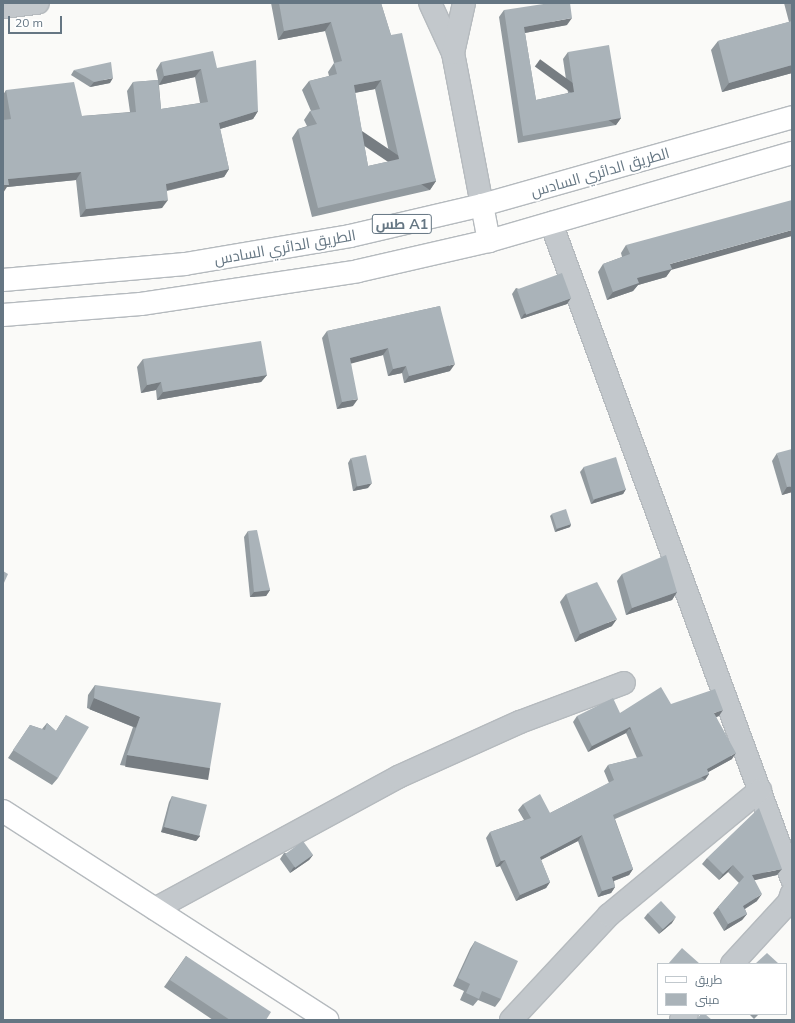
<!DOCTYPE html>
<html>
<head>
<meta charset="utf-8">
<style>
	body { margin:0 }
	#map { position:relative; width:795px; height:1023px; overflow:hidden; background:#fafaf8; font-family:Mulish,Cairo,sans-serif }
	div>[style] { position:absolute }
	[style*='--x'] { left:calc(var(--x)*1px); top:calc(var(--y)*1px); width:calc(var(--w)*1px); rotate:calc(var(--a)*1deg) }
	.roads { filter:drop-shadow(1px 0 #b5babe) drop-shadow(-1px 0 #b5babe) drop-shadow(0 1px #b5babe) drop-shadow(0 -1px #b5babe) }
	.minor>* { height:22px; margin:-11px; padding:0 11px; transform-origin:11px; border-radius:11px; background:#c3c8cc }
	.major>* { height:22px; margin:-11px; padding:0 11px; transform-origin:11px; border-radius:11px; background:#fff }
	.highway>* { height:22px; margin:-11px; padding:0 11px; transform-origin:11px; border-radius:11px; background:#fff }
	.wall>* { inset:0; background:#929a9f }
	.shaded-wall>* { inset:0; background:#777d82; transform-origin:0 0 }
	.building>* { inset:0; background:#aab3b9; transform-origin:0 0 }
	span { translate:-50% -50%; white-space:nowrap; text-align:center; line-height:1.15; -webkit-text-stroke:4px #fff; paint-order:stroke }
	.shield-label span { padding:1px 3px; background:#fff; border:1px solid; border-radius:3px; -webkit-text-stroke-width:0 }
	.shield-label { font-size:14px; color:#657683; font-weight:700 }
	.street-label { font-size:15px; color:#657683 }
	.frame { position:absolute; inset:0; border:4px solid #657683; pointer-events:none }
	.legend { position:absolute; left:657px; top:963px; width:130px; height:52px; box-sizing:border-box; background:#fff; border:1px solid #c1c8cd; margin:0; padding:5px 7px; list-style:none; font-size:12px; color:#657683 }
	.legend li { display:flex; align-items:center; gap:8px; height:20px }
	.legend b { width:20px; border:1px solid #c1c8cd }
	.scale { position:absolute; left:8px; top:16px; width:54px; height:18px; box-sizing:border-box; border:2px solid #657683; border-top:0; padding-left:5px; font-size:12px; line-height:14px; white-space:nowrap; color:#657683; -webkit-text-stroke:3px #fff; paint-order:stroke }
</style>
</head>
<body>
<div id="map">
	<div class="roads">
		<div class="minor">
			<i style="--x:430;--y:3;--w:55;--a:65.3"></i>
			<i style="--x:453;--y:53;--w:155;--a:79.2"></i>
			<i style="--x:3;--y:7;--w:35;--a:-7"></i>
			<i style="--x:453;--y:53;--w:51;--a:-77.6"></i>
			<i style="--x:551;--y:223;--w:699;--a:69.83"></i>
			<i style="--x:155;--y:909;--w:277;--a:-28.5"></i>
			<i style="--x:398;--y:777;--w:134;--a:-24.3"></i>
			<i style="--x:520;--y:722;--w:111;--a:-20.6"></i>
			<i style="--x:732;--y:964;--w:84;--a:-47.4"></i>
			<i style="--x:789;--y:902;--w:9;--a:-72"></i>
			<i style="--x:511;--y:1020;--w:144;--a:-47"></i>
			<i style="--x:609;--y:915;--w:196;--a:-39.6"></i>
			<i style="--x:681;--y:1020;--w:8;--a:-45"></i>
		</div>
		<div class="major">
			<i style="--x:3;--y:811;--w:386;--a:32.8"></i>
		</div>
		<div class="highway">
			<i style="--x:482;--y:205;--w:37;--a:79"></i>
			<i style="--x:3;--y:280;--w:183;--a:-5"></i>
			<i style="--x:185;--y:264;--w:167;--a:-9.6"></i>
			<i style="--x:350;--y:236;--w:136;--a:-13.2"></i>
			<i style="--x:482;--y:205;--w:322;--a:-15.8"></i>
			<i style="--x:3;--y:315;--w:138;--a:-4.6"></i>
			<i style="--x:141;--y:304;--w:219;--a:-8.6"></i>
			<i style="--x:358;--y:271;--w:134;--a:-12.9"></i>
			<i style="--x:489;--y:241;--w:316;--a:-16.2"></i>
		</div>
	</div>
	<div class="wall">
		<i style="clip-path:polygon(evenodd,271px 3px,381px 3px,436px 181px,430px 190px,312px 217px,292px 138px,298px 129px,307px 126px,304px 120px,310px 111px,311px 111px,302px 90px,309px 81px,329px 76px,328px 72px,334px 63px,325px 31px,278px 40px,271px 3px,375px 89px,391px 161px,368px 166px,355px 93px,375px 89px)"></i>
		<i style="clip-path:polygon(784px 3px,792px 3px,792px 73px,722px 92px,711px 50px,718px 41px,789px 22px)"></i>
		<i style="clip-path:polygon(504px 10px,567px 25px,525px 33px,536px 100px,568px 93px,563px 59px,568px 52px,621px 118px,616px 125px,518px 143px,499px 17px)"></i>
		<i style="clip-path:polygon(evenodd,161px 62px,217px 68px,258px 111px,253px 119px,220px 129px,229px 169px,224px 177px,167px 191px,162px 208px,80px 217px,76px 180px,7px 187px,4px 120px,3px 113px,3px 95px,6px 90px,82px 116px,130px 112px,127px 91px,133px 82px,158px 80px,156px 70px,161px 62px,195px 77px,200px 103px,161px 109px,159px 85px,195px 77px)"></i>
		<i style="clip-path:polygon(74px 70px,110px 83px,90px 87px,71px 75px)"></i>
		<i style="clip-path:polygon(626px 245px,671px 270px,666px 277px,638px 285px,633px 291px,607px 300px,598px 272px,603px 264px,622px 257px,621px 253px)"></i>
		<i style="clip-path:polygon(516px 288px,567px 304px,521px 319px,512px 294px)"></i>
		<i style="clip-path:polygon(440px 306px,450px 371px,404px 383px,402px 373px,388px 376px,383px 355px,351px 363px,353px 406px,337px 409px,322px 338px,327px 331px)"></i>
		<i style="clip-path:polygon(143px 359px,267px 375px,261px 382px,157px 400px,156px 390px,141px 393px,137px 367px)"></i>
		<i style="clip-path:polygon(777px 453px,792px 492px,782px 495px,772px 461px)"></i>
		<i style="clip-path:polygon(351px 458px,368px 488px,353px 491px,348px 463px)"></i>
		<i style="clip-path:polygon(584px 467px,626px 489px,623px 494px,591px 504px,580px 472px)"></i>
		<i style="clip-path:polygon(552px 514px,571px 524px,570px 527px,555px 532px,550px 516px)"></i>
		<i style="clip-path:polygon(248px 531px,270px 590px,266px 596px,250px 597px,244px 537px)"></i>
		<i style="clip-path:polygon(622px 574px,677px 592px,672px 600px,626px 615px,617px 581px)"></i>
		<i style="clip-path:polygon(566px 594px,612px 626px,575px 642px,560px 602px)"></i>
		<i style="clip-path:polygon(95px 685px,210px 768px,203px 778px,120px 765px,133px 727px,87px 708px,88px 695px)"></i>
		<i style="clip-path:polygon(671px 704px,719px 716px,716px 717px,732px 759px,708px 772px,709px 774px,705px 780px,615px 819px,633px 869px,629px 875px,614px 881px,615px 887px,611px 893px,598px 897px,578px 841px,541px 860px,550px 882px,546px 888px,516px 901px,500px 866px,496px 867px,486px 838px,490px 832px,524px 820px,518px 810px,523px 804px,550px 813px,609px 783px,604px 771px,608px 765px,637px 758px,626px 733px,588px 752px,573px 722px,577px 716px,620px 713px)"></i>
		<i style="clip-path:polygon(66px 715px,58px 778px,52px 785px,8px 758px,30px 725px,42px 729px,47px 723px,56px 731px)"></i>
		<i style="clip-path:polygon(172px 796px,200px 836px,196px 841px,161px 832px,169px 802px)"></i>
		<i style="clip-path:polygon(284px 853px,313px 855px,309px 860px,290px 873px,280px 859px)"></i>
		<i style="clip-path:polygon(707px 858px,777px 875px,754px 880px,757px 901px,745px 909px,747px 914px,742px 920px,724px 931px,713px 913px,718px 907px,739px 883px,728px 872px,719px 880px,702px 864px)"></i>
		<i style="clip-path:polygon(648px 913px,672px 923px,659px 934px,644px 918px)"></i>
		<i style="clip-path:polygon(475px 941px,501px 999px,495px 1007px,478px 1000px,473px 1006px,460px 1000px,464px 991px,453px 986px,470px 949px)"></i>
		<i style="clip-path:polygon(186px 956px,266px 1020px,213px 1020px,164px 987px)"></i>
		<i style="clip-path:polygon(749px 1014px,759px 1014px,754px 1019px)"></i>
	</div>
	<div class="shaded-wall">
		<i style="clip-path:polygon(572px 18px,567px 25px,519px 34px,524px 27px)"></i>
		<i style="clip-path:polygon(331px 22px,325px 31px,278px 40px,284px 31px)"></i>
		<i style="clip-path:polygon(792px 65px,792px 73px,722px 92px,729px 83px)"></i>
		<i style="clip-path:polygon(201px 69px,195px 77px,159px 85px,164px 76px)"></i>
		<i style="clip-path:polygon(113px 78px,110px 83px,90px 87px,94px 82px)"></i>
		<i style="clip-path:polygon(381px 80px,375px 89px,348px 94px,354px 85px)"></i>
		<i style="clip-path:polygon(258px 111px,253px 119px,213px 131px,219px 123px)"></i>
		<i style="left:621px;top:118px;width:9px;height:100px;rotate:126deg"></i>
		<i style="clip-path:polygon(229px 169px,224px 177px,160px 192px,166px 184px)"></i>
		<i style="clip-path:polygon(81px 172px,76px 180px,7px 187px,3px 193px,3px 185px,8px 179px)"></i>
		<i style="left:436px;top:181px;width:11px;height:121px;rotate:124deg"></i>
		<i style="clip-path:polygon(168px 200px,162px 208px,80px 217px,86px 209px)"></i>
		<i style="clip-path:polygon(792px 230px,792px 236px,671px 270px,666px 277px,638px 285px,633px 291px,607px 300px,613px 292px,637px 278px,670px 264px)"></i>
		<i style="clip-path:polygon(571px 298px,567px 304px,521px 319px,524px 314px)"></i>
		<i style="clip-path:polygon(388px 348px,383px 355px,346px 365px,350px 358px)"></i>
		<i style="clip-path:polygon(455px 364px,450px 371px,404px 383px,409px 376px)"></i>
		<i style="clip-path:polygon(406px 366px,402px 373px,388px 376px,393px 369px)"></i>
		<i style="clip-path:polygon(267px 375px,261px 382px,157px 400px,163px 392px)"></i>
		<i style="clip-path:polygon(161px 382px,156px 390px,141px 393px,147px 385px)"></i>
		<i style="clip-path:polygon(358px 399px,353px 406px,337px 409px,342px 402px)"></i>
		<i style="clip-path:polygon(372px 483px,368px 488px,353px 491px,357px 486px)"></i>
		<i style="clip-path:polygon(792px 486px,792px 492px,782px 495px,787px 487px)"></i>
		<i style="clip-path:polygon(626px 489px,623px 494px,591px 504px,595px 499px)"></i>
		<i style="clip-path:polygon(571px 524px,570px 527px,555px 532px,557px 529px)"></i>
		<i style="clip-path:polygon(270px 590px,266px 596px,250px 597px,254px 592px)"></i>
		<i style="clip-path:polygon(677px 592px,672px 600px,626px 615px,632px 608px)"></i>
		<i style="clip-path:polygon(617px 619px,612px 626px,575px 642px,580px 634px)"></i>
		<i style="left:94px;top:698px;width:50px;height:12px;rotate:22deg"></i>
		<i style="clip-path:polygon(723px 710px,719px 716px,710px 719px,714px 713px)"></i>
		<i style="clip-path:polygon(630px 727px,626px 733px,588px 752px,592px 746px)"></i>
		<i style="clip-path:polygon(736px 753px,732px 759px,703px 775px,707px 769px)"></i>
		<i style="left:127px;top:755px;width:84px;height:12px;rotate:9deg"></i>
		<i style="left:709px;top:774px;width:7px;height:104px;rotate:124deg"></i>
		<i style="clip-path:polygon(164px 827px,200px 836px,196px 841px,161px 832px)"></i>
		<i style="clip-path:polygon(582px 835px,578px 841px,535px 863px,540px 857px)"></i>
		<i style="clip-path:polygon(313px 855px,309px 860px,290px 873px,293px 868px)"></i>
		<i style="clip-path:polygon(505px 860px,500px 866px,496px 867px,501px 861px)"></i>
		<i style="clip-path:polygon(733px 865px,728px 872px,719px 880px,723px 874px)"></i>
		<i style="clip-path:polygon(633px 869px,629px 875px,608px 883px,612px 877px)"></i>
		<i style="clip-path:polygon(782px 869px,777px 875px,747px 882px,752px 875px)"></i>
		<i style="clip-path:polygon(550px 882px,546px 888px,516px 901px,520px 895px)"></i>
		<i style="clip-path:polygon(615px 887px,611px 893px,598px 897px,602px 891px)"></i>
		<i style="clip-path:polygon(762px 894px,757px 901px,738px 913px,743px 906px)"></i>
		<i style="clip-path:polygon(747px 914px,742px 920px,724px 931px,728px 924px)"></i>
		<i style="clip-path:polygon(676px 917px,672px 923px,659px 934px,663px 929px)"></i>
	</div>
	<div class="building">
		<i style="clip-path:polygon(evenodd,279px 3px,381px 3px,391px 35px,402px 33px,436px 181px,318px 208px,298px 129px,317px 124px,310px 111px,320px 109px,309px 81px,337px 74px,334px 63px,342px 61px,331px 22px,284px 31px,279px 3px,381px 80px,399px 159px,368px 166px,354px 85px,381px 80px)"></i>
		<i style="clip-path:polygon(550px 3px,570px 3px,572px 18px,524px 27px,536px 100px,574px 92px,568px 52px,609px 45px,621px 118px,523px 136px,504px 10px)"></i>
		<i style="clip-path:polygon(792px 21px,792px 65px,729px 83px,718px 41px)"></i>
		<i style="clip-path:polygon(213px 51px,217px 68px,256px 60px,258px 111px,219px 123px,229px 169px,166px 184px,168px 200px,86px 209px,81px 172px,8px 179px,9px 185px,3px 185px,3px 120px,11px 119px,6px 90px,74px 82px,82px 116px,136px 112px,133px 82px,158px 80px,161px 109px,208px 102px,201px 69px,164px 76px,161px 62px)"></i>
		<i style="clip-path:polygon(111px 62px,113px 78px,94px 82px,74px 70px)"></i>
		<i style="clip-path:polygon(792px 200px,792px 230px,670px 264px,672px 269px,637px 278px,639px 283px,613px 292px,603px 264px,630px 254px,626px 245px)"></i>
		<i style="left:562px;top:273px;width:27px;height:48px;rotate:70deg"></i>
		<i style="clip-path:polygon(440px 306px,455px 364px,409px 376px,406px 366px,393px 369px,388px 348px,350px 358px,358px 399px,342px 402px,327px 331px)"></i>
		<i style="clip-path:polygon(261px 341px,267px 375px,163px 392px,161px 382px,147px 385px,143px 359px)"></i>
		<i style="clip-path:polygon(792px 449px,792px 486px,787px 487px,777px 453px)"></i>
		<i style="left:366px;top:455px;width:29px;height:15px;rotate:78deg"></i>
		<i style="left:616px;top:457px;width:34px;height:34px;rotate:73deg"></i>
		<i style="left:566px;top:509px;width:16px;height:15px;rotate:72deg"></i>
		<i style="clip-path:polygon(257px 530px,270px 590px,254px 592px,248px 531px)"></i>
		<i style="clip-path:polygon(666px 555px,677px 592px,632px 608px,622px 574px)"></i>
		<i style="clip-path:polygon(3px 571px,8px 574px,3px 585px)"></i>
		<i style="clip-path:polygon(597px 582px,617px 619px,580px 634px,566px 594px)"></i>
		<i style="clip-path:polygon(95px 685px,221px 703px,210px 768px,127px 755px,140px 717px,94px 698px)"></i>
		<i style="clip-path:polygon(661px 687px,671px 704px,715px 689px,723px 710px,714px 713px,736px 753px,707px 769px,709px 774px,613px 815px,633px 869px,612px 877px,615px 887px,602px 891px,582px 835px,540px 857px,550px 882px,520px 895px,505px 860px,501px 861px,490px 832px,531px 818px,523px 804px,540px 794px,550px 813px,614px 780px,608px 765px,643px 756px,630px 727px,592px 746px,577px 716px,613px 698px,620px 713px)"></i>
		<i style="clip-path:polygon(66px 715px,89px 727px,58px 778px,13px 750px,30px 725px,45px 730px,47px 723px,56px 731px)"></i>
		<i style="left:172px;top:796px;width:36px;height:32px;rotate:14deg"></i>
		<i style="clip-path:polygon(759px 808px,782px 869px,752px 875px,762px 894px,743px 906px,747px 914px,728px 924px,718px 907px,744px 877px,733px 865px,723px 874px,707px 858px)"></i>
		<i style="left:303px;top:841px;width:17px;height:22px;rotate:54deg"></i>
		<i style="left:661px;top:901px;width:22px;height:18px;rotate:47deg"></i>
		<i style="clip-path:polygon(475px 941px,518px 961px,501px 999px,482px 991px,479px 999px,466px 993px,470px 984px,458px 978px)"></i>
		<i style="clip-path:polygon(682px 948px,700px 964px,668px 964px)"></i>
		<i style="clip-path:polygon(767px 953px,779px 964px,755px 964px)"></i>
		<i style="clip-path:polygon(186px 956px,271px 1012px,266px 1020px,230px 1020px,170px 980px)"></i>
		<i style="clip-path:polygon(701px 1014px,705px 1014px,712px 1020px,696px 1020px)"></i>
	</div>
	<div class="shield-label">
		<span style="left:402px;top:224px">طس A1</span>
	</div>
	<div class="street-label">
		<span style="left:600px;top:172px;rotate:-16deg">الطريق الدائري السادس</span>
		<span style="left:285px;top:247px;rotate:-10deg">الطريق الدائري السادس</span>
	</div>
	<div class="frame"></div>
	<ul class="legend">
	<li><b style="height:5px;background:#fff"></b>طريق</li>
	<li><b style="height:11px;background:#aab3b9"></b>مبنى</li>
	</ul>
	<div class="scale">20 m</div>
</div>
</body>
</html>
